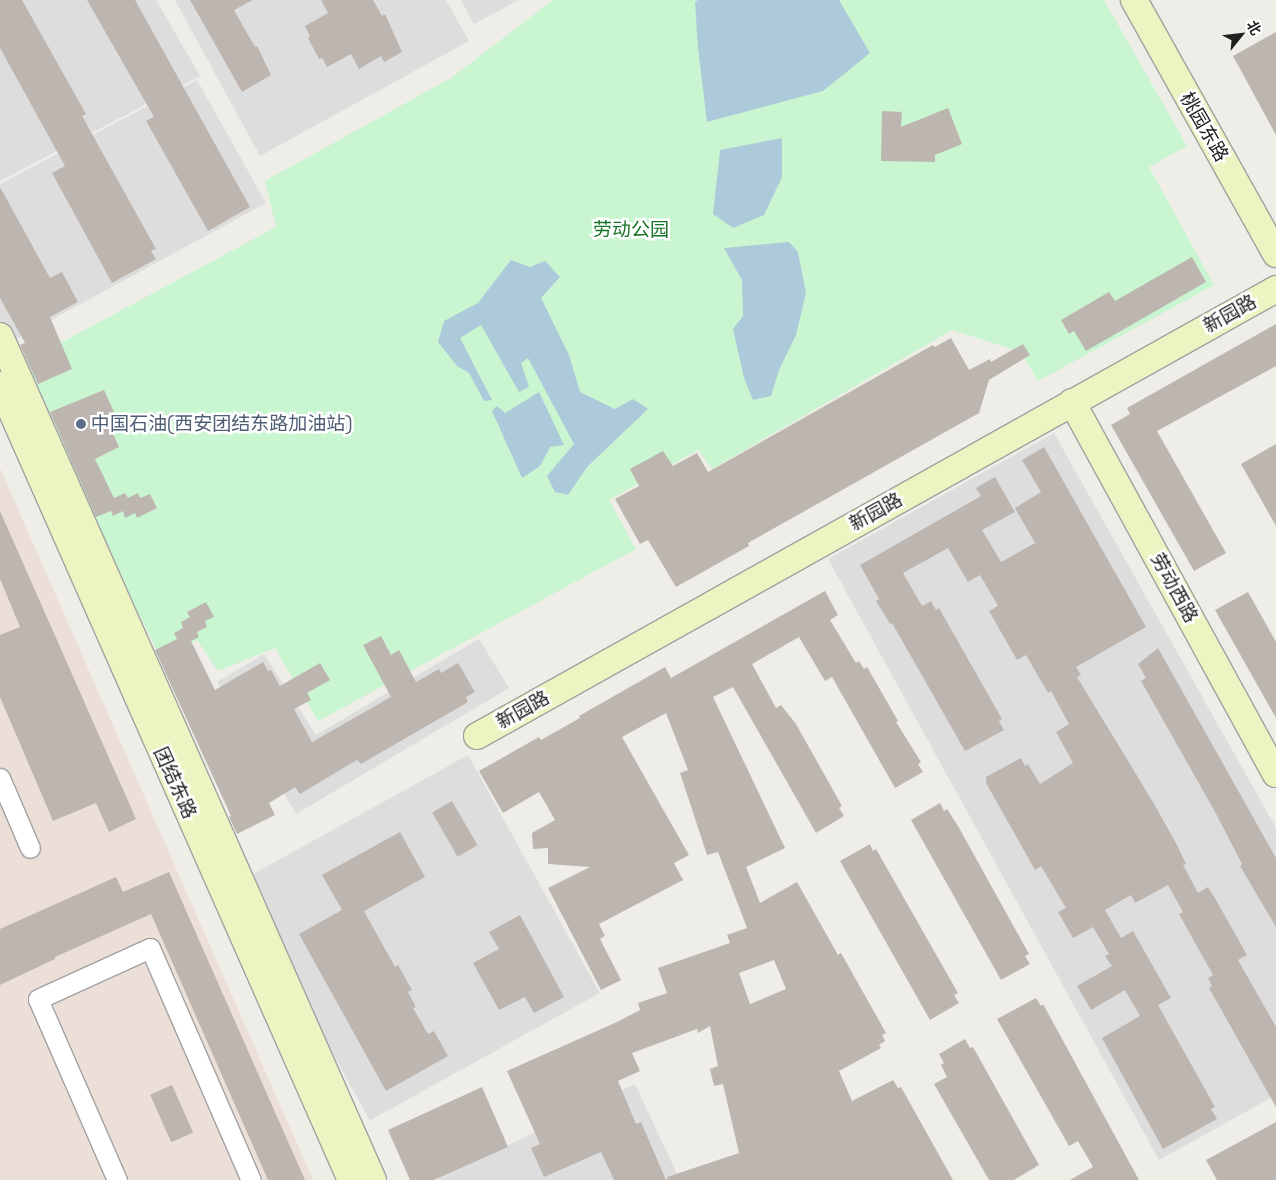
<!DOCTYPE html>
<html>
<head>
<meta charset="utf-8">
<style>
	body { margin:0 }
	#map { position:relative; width:1276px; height:1180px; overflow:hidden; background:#efede7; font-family:"Space Grotesk","Noto Sans SC",sans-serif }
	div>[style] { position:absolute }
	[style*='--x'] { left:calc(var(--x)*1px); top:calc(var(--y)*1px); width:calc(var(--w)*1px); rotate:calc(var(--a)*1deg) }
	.residential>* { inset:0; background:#dedddd; transform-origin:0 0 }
	.military>* { inset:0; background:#ecdfd8 }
	.park>* { inset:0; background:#c9f5d1 }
	.water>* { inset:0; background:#accad9 }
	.building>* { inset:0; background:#bdb6b0; transform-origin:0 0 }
	.roads { filter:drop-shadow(1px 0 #a1a1a1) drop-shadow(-1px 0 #a1a1a1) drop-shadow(0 1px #a1a1a1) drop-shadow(0 -1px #a1a1a1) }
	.street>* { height:19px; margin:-9.5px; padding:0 9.5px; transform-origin:9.5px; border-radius:9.5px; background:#fff }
	.secondary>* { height:26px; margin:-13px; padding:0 13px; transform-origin:13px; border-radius:13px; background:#ecf4c1 }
	.dots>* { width:14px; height:14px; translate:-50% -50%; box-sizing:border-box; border:2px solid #fff; border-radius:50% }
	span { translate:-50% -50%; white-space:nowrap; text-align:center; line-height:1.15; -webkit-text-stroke:5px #fff; paint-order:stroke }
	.street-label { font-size:19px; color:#202020 }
	.park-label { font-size:19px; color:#177528 }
	.service-label { font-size:19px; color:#4e5e75 }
	.left { translate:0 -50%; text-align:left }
	.north { position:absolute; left:1216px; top:10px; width:50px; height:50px; -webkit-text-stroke:4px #fff; paint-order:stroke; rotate:61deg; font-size:14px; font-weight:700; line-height:20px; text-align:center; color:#202020 }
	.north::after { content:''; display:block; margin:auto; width:18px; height:22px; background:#202020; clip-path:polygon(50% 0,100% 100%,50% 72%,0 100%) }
</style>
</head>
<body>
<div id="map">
	<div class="residential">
		<i style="clip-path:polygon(0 0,156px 0,200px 76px,0 181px)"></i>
		<i style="clip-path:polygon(175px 0,446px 0,469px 41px,260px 156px)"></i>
		<i style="clip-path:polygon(461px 0,519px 0,474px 24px)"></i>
		<i style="clip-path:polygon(197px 80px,266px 203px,9px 343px,0 323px,0 184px)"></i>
		<i style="clip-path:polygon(1054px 433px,1276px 828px,1276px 1095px,1159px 1160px,828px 559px)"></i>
		<i style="clip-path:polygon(479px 639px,509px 688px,296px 814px,217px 682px,264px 654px,316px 735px)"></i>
		<i style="left:468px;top:755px;width:272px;height:263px;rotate:61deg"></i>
		<i style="clip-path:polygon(635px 1084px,680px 1180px,436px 1180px)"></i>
	</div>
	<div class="military">
		<i style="clip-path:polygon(0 468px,313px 1180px,0 1180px)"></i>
	</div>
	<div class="park">
		<i style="clip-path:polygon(553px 0,1104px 0,1187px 146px,1149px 167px,1214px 285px,1038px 381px,1021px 352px,952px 330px,712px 469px,698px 450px,609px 500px,636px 549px,318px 721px,275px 648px,218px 671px,197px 640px,161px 659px,16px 367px,276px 227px,265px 181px,451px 78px)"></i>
	</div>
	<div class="water">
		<i style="clip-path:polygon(698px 0,839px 0,870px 53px,823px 91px,707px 122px,698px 48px,695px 2px)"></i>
		<i style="clip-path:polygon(782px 138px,782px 177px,764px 215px,733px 228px,713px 214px,720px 150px)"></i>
		<i style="clip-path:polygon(789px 242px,798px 252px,806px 293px,796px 335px,779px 370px,771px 396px,753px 400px,744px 378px,733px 329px,743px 316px,742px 280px,724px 248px)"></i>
		<i style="clip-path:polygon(511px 260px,530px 267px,545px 261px,560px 277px,541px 298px,569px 355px,580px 392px,615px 409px,633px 399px,648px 409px,587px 467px,568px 495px,555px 492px,547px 476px,574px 444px,528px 358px,521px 363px,529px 387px,519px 392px,481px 325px,460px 338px,492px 400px,484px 401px,469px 373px,457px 366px,438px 342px,444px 321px,478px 303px)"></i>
		<i style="clip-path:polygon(539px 392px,564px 445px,550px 447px,540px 466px,522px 478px,492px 411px,497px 406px,505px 413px)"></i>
	</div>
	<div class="building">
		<i style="clip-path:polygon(0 0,22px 0,86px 114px,82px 116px,156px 249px,151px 251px,156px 259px,112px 283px,52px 173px,65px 166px,0 48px)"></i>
		<i style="clip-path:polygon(87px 0,135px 0,250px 207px,208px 231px,146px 121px,154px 117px)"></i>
		<i style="clip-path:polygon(190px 0,253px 0,234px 10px,255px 47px,257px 46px,271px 75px,242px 92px)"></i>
		<i style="clip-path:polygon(321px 0,373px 0,382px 16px,385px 14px,402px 52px,384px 62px,381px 56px,359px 69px,351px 54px,327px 67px,322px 58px,319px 59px,308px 38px,310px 36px,305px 26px,328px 13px)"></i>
		<i style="clip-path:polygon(1276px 32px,1276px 135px,1233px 56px)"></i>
		<i style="clip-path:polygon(948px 108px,962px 144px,935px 155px,935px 162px,881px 161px,882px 111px,902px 112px,901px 127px)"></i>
		<i style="clip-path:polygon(0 187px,50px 278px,62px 272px,78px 302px,50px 317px,72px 369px,38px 384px,20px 345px,25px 343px,0 298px)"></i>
		<i style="clip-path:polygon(1192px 257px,1206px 282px,1086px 351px,1074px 331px,1069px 334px,1061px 320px,1109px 292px,1115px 301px)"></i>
		<i style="clip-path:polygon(1276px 324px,1276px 366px,1157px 431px,1226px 553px,1194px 571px,1111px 425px,1130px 414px,1127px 408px)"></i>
		<i style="clip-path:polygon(951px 338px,969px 370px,990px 359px,991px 362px,1023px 344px,1030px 355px,989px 380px,979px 413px,748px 543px,749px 546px,676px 587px,648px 540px,640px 544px,615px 499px,639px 486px,630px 469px,663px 451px,673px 466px,697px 453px,708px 472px,933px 345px,935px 347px)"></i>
		<i style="clip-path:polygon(104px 390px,114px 412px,105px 416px,119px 447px,95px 459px,114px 498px,125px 493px,128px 498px,138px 493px,140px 498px,150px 494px,157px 508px,137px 518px,135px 513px,125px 518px,123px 511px,113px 516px,111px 511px,96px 517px,50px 412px)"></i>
		<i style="clip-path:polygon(1276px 444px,1276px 526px,1241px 464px)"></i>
		<i style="clip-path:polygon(1044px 447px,1146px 627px,1076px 667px,1081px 675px,1077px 677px,1153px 802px,1177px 845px,1186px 864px,1183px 865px,1198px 893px,1208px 887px,1216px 900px,1247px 955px,1238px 960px,1276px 1027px,1276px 1107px,1209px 988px,1212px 986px,1208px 978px,1213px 975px,1179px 914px,1183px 912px,1168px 885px,1135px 903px,1131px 895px,1105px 910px,1121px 938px,1133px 931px,1171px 998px,1158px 1005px,1215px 1107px,1211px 1109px,1217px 1119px,1163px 1149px,1102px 1038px,1140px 1016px,1125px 990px,1091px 1010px,1077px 986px,1112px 966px,1105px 956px,1109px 954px,1093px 927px,1073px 938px,1058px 912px,1066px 908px,1041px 866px,1035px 870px,986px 783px,986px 777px,1021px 758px,1025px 766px,1028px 764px,1040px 784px,1073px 763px,1056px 732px,1069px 724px,1051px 691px,1048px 693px,1026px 655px,1017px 660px,989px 611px,998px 606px,980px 575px,968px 582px,948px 548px,903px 573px,922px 606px,931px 601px,936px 610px,939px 608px,1002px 719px,999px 721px,1004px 730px,965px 751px,892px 623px,890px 624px,876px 601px,879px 599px,860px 565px,981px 496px,976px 488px,995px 477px,1015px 512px,982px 530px,1001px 562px,1035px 543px,1015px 508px,1041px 492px,1022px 460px)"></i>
		<i style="clip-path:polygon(0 511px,136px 819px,109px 832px,96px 803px,53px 821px,0 697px,0 635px,20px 627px,0 579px)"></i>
		<i style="clip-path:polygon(evenodd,825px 591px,838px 615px,830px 620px,856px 663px,859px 661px,864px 669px,867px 667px,878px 686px,898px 721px,896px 722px,921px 762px,918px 764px,923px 772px,895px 788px,832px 677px,825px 681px,799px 637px,752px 664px,776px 708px,781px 705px,796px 724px,842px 806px,839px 808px,844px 816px,816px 833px,733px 687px,713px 697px,785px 848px,746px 867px,760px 903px,797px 882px,838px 955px,841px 953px,886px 1033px,882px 1035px,885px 1041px,879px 1045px,881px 1048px,839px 1071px,852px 1101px,893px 1080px,898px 1088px,901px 1087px,953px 1180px,667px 1180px,667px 1177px,739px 1153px,723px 1084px,714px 1086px,710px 1069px,718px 1066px,710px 1026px,698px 1033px,697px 1029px,632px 1053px,640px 1071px,618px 1081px,636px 1124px,641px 1122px,666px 1180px,614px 1180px,601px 1152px,544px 1177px,531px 1148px,540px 1144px,507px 1071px,617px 1022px,640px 1010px,638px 1003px,667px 993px,658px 968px,730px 943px,727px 935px,747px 928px,718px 852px,707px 855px,680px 773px,688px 770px,666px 713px,622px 737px,689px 855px,674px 863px,683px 880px,599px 924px,605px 936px,600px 939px,621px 980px,601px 990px,548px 888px,590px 867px,548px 864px,548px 848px,533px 849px,532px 833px,555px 820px,539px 792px,503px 813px,479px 771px,539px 737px,541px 740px,580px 718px,579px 716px,665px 667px,671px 678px,825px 591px,774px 960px,786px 989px,750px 1004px,739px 973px,774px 960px)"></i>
		<i style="clip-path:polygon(1248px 592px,1276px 642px,1276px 718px,1215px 610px)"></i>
		<i style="clip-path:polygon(206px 602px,214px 617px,205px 621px,207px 627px,197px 632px,199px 637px,191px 641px,215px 690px,263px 662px,268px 671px,271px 670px,280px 686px,320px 663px,330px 680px,307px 693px,311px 700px,294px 709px,312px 742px,391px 697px,363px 645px,381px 636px,391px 655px,399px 650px,416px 682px,439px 669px,441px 673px,458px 663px,475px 692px,466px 697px,468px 702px,361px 764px,357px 760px,300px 794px,295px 787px,269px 803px,275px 815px,237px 834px,229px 817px,231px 816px,155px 650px,177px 639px,174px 633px,183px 628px,181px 622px,190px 617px,187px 612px)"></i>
		<i style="clip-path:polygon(1158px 648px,1276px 858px,1276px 927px,1240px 866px,1242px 864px,1214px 810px,1141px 681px,1146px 678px,1138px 664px)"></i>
		<i style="left:452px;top:801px;width:51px;height:23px;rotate:60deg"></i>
		<i style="clip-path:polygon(940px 803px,944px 811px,947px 809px,958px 826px,1029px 954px,1025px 956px,1030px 964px,1001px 980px,911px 820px)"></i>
		<i style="clip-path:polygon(400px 832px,425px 877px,364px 911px,395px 967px,398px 965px,412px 990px,408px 992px,416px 1007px,413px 1008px,428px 1034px,434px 1031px,448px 1056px,386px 1091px,299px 934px,342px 910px,322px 875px)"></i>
		<i style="clip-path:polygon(870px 844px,873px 851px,876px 849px,958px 993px,954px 995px,959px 1003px,930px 1020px,840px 861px)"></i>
		<i style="clip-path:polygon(169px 872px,305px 1180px,268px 1180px,151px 914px,55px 957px,55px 959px,0 985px,0 929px,116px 877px,123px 892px)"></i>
		<i style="clip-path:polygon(520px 915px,564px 997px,534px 1013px,525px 997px,499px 1010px,473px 963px,499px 949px,489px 932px)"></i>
		<i style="clip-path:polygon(1036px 998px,1041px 1006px,1043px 1004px,1139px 1180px,1070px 1180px,1093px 1167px,1078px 1141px,1069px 1146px,997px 1019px)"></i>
		<i style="clip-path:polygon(965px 1039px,970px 1048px,973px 1047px,1039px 1165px,1014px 1180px,989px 1180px,934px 1084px,947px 1077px,941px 1065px,944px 1063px,939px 1054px)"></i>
		<i style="left:172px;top:1085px;width:52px;height:24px;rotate:66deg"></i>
		<i style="clip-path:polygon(482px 1087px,508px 1147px,434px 1180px,410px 1180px,388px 1130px)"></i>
		<i style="clip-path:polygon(1276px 1122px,1276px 1180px,1217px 1180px,1206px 1160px)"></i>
	</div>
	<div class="roads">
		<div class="street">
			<i style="--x:0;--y:778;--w:76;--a:66.8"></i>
			<i style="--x:117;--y:1180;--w:197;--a:-113.6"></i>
			<i style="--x:38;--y:999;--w:123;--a:-24.5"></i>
			<i style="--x:150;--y:948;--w:253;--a:66.5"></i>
		</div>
		<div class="secondary">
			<i style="--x:1134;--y:0;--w:291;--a:60.8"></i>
			<i style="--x:0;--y:336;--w:923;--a:66.16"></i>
			<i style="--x:0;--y:385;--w:869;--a:66.18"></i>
			<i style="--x:1072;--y:402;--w:424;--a:61.3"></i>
			<i style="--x:477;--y:736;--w:916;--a:-29.22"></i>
		</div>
	</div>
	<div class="dots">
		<i style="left:81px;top:424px;background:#5c6f8a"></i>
	</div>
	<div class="street-label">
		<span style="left:1204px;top:127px;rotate:60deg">桃园东路</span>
		<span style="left:1230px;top:314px;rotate:-29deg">新园路</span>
		<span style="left:876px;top:512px;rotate:-29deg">新园路</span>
		<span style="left:1174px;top:588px;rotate:61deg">劳动西路</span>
		<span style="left:523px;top:710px;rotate:-29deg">新园路</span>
		<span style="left:175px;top:783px;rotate:66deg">团结东路</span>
	</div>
	<div class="park-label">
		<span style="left:631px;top:230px">劳动公园</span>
	</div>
	<div class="service-label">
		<span class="left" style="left:91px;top:424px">中国石油(西安团结东路加油站)</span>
	</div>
	<div class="north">北</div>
</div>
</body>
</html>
